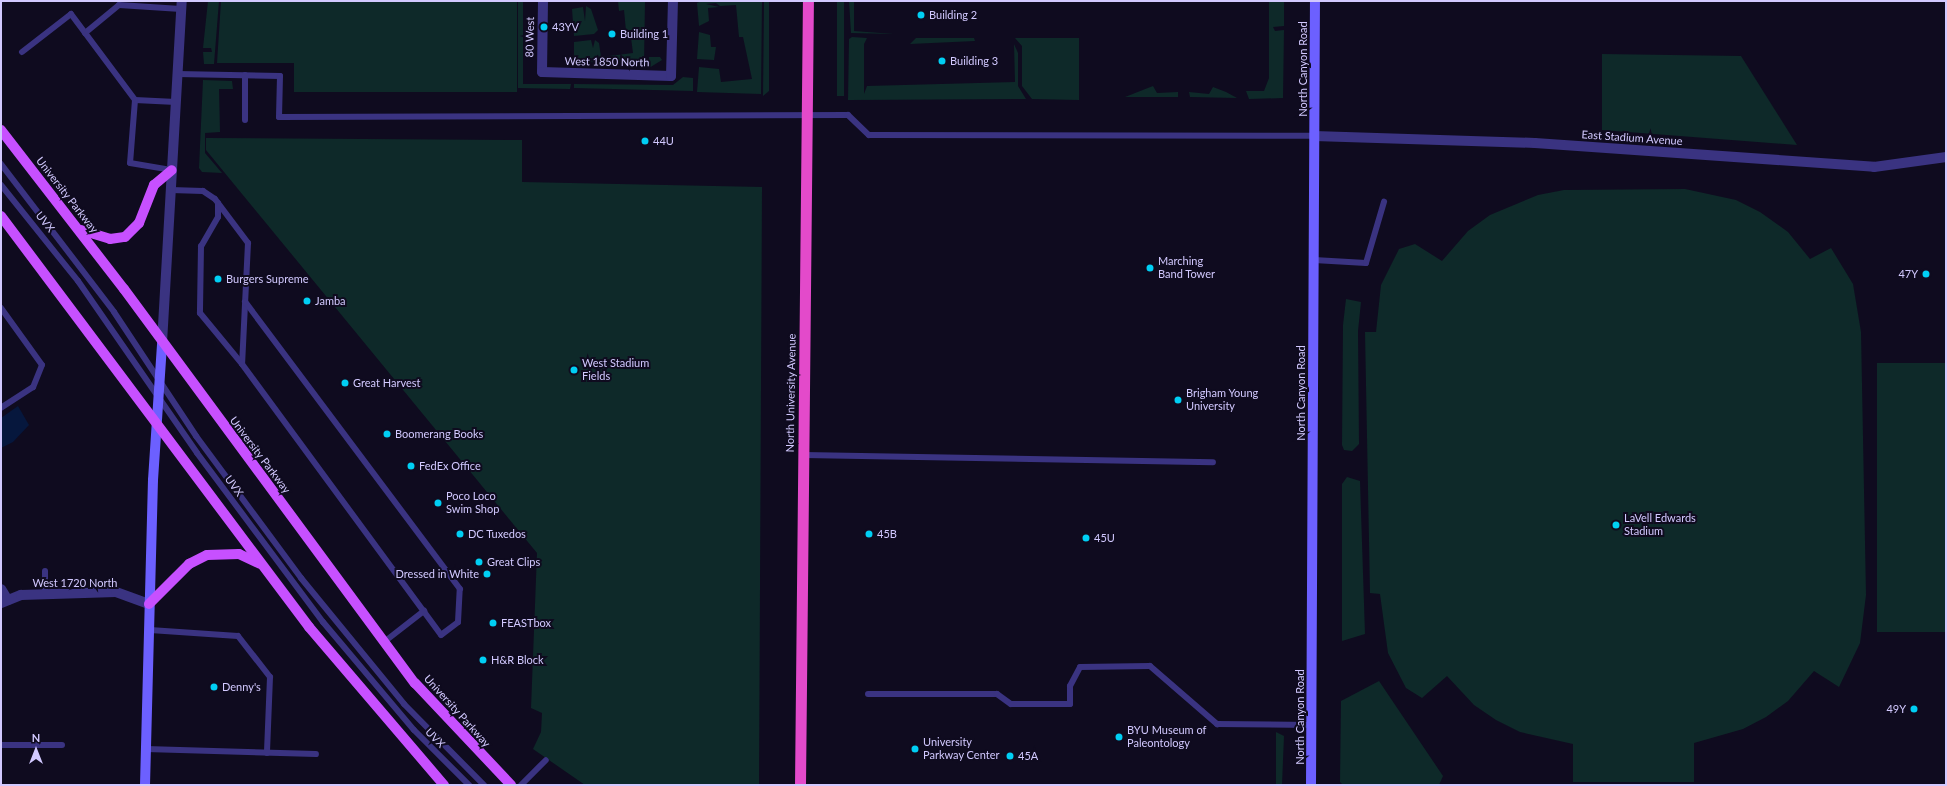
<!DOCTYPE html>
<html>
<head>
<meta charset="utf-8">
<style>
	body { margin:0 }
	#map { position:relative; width:1947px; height:786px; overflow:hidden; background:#0f0b1f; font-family:Lato,sans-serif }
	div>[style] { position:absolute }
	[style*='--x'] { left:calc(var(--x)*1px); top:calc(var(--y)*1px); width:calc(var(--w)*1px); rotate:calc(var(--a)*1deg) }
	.green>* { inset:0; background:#0e2929; transform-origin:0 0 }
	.water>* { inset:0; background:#06173d }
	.service>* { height:6px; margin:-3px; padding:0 3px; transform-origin:3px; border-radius:3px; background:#3a3381 }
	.minor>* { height:10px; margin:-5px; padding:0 5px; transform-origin:5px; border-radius:5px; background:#3a3381 }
	.tertiary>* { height:10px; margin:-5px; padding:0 5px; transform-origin:5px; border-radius:5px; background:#3a3381 }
	.secondary>* { height:10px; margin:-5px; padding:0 5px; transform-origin:5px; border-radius:5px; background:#6c60ff }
	.primary>* { height:10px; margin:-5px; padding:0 5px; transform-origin:5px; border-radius:5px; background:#c750ff }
	.trunk>* { height:11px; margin:-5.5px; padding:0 5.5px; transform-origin:5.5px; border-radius:5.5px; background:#e34aca }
	.dots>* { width:11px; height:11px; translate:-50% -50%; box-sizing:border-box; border:2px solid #0f0b1f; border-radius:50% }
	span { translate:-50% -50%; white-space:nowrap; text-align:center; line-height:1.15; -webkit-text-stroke:4px #0f0b1f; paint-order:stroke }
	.poi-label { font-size:11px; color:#d2c9ff }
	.left { translate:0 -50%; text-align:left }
	.right { translate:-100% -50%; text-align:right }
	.street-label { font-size:11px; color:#d2c9ff }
	.frame { position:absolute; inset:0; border:2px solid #d2c9ff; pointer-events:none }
	.north { position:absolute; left:16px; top:730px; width:40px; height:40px; -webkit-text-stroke:3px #0f0b1f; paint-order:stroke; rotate:0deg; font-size:11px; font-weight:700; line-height:16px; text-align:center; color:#d2c9ff }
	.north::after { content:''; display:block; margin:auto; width:14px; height:18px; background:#d2c9ff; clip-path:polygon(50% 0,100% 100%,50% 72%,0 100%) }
</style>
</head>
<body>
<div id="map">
	<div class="green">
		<i style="clip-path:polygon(208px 1px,219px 1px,214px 64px,204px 64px,203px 52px,212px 52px,211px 48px,203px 48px)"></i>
		<i style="clip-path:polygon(221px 1px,517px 1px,517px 92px,294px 92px,294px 63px,217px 63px)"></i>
		<i style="clip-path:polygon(518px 1px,523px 1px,523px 84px,571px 84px,570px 89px,518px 88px)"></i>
		<i style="clip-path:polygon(618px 1px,645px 1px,644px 63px,574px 62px,574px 42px,591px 40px,593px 48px,595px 40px,599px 43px,601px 57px,633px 53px,630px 30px,626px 31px,624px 10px,619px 11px)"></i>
		<i style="clip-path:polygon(701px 1px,762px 1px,761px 94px,697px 92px,699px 67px,719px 69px,721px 82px,752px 79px,743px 37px,739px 37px,736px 5px,720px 6px,716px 3px,706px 4px,719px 7px,708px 8px,709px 21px,699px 26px,697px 3px)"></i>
		<i style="clip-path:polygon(764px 1px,769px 1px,769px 91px,763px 96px)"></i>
		<i style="left:837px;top:1px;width:7px;height:95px"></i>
		<i style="clip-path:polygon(849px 1px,854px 1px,854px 31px,894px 34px,851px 33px)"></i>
		<i style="clip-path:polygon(1269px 1px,1284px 1px,1284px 26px,1273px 27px,1275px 31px,1284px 30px,1283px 98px,1249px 99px,1246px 91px,1264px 91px,1269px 78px)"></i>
		<i style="clip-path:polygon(586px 6px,591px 9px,598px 30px,594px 34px,574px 36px,572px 9px,583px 7px,585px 21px)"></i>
		<i style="clip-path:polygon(699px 32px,710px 35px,711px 47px,716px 47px,714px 60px,697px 59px)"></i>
		<i style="clip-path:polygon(852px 37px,867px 38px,864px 44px,864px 94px,867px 86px,1015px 82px,1014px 44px,1018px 53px,1018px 86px,1026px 99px,848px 100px,849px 39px)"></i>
		<i style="clip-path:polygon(916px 38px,974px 38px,975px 41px,910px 44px)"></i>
		<i style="clip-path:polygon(1015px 38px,1079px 38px,1079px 100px,1032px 99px,1022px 86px,1022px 46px)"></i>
		<i style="clip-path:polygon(1602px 54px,1741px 56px,1797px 145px,1602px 130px)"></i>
		<i style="clip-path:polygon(649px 57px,660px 57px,662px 60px,649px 68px)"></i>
		<i style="clip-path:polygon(683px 77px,693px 78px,693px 91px,574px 88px,574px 84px,673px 85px)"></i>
		<i style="clip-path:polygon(203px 80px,232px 81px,233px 89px,219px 89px,220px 132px,205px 133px,205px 153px,222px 173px,202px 172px,199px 168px)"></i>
		<i style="clip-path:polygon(1153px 86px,1157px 93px,1178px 92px,1178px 97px,1125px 97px)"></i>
		<i style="clip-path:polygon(1213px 87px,1226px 92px,1237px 98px,1190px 97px,1189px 92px,1209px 94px)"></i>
		<i style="clip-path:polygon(206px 138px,522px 140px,522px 182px,762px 187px,759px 785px,585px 785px,533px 749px,541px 732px,542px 713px,531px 708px,537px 553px,206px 150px)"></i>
		<i style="clip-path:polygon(1685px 189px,1736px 200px,1760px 212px,1788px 232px,1810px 259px,1831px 248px,1853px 284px,1861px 332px,1866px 595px,1860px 643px,1839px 687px,1814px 671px,1788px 701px,1766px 717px,1743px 729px,1694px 743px,1694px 782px,1573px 782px,1573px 744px,1520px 732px,1496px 720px,1474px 705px,1447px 676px,1422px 698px,1406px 688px,1388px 653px,1380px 594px,1370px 593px,1365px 332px,1376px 332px,1381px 285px,1399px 249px,1415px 244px,1442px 261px,1468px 231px,1490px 215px,1538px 195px,1564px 190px)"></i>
		<i style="clip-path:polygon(1346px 299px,1361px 302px,1358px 331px,1359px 444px,1352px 451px,1344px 450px,1342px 445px,1343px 325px)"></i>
		<i style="left:1946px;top:363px;width:269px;height:69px;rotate:90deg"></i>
		<i style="clip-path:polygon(1347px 477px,1360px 481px,1365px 634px,1342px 641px,1342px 484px)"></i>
		<i style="clip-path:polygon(1379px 681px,1443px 776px,1439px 785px,1343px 785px,1340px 782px,1341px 701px)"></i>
		<i style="clip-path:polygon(1276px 732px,1284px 736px,1282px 785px,1276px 785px)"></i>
	</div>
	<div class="water">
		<i style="clip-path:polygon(18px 406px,29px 425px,13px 442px,1px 448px,1px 418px)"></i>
	</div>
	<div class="service">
		<i style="--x:85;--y:33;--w:44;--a:-39.5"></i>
		<i style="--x:119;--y:5;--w:62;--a:3.7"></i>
		<i style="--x:22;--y:52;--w:62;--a:-37.8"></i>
		<i style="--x:71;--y:14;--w:107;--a:53.3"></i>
		<i style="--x:135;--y:100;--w:41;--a:2.8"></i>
		<i style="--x:177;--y:74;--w:103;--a:1.1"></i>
		<i style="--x:280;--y:76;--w:41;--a:91.4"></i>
		<i style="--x:279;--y:117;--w:569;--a:-0.2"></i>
		<i style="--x:848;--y:115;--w:29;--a:44"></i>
		<i style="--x:869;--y:135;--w:445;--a:0.1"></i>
		<i style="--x:245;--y:75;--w:45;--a:90"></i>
		<i style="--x:135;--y:100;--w:63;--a:94.5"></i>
		<i style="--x:130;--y:163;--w:43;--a:9.5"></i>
		<i style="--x:1;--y:164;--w:186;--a:52.6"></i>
		<i style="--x:114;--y:312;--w:149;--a:56.5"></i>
		<i style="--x:196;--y:436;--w:177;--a:53.5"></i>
		<i style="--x:301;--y:578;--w:163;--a:50.7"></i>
		<i style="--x:404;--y:704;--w:114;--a:45.4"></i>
		<i style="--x:1;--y:185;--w:123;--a:51.3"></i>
		<i style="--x:78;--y:281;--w:209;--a:55.3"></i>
		<i style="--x:197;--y:453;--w:211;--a:53.3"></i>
		<i style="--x:323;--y:622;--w:141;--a:49.9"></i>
		<i style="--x:414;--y:730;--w:78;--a:45"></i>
		<i style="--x:171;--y:190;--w:32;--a:2"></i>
		<i style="--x:203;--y:191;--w:14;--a:34"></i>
		<i style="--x:215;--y:199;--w:55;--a:53.1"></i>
		<i style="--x:248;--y:243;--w:121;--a:92.8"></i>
		<i style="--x:218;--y:203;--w:14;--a:90"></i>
		<i style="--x:218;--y:217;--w:34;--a:120"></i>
		<i style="--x:201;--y:246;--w:67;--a:90.9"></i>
		<i style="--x:200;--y:313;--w:66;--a:50.5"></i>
		<i style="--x:242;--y:364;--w:336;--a:53.7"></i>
		<i style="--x:441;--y:635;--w:21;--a:-37"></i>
		<i style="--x:458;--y:622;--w:33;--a:-87"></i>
		<i style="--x:460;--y:589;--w:359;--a:-126.8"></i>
		<i style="--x:1314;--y:260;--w:52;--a:3.3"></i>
		<i style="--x:1366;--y:263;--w:64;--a:-73.6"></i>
		<i style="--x:1;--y:308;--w:70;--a:54.3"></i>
		<i style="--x:42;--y:365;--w:24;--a:112"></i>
		<i style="--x:33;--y:387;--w:38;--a:147"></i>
		<i style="--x:804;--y:455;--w:409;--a:1"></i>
		<i style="--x:45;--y:571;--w:24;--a:90"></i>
		<i style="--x:150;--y:630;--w:88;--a:3.9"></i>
		<i style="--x:238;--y:636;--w:52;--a:52"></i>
		<i style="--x:270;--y:677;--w:76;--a:92.3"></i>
		<i style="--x:384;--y:642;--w:51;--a:-37.8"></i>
		<i style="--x:868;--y:694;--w:129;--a:0"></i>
		<i style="--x:997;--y:694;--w:17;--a:36"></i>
		<i style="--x:1011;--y:704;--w:59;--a:0"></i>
		<i style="--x:1070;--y:704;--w:18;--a:-90"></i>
		<i style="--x:1070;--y:686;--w:21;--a:-62"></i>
		<i style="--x:1080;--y:667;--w:70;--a:-0.8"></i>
		<i style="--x:1150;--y:666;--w:89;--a:40.9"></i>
		<i style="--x:1217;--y:724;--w:94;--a:0.6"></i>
		<i style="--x:1;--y:745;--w:61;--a:0"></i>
		<i style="--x:146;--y:749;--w:170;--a:1.7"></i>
		<i style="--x:521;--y:785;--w:35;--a:-45"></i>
	</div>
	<div class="minor">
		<i style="--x:543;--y:1;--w:71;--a:90.8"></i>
		<i style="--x:542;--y:72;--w:129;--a:1.8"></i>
		<i style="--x:671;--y:76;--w:75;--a:-88.5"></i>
		<i style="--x:1314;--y:136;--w:221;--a:1.8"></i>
		<i style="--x:1535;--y:143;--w:340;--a:4"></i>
		<i style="--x:1874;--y:167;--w:73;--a:-7.9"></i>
		<i style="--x:1;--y:589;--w:13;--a:58"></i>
		<i style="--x:1;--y:603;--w:22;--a:-22"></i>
		<i style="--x:21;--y:595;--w:95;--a:-1.8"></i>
		<i style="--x:116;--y:592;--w:35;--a:20"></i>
	</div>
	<div class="tertiary">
		<i style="--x:162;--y:343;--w:343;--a:-86.7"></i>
	</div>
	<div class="secondary">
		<i style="--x:145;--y:785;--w:305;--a:-88.5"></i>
		<i style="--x:153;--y:480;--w:137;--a:-86.2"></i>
		<i style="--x:1311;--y:785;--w:784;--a:-89.71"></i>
	</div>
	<div class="primary">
		<i style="--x:1;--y:130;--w:201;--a:52.3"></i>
		<i style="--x:124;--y:289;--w:490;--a:53.6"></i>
		<i style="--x:415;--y:683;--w:140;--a:46.7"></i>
		<i style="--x:1;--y:216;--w:514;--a:53.15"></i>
		<i style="--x:309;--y:627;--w:208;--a:49.5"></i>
		<i style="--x:81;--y:230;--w:30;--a:17"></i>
		<i style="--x:110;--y:239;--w:15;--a:-8"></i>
		<i style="--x:125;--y:237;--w:20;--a:-45"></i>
		<i style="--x:139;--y:223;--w:41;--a:-68.5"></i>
		<i style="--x:154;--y:185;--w:23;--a:-40"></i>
		<i style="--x:149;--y:604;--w:57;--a:-45"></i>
		<i style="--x:189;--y:564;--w:20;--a:-27"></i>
		<i style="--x:207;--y:555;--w:32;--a:-2"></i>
		<i style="--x:239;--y:554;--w:23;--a:25"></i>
	</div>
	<div class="trunk">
		<i style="--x:800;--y:785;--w:784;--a:-89.42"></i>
	</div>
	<div class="dots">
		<i style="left:921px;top:15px;background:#00cff4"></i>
		<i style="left:544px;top:27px;background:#00cff4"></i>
		<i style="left:612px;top:34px;background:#00cff4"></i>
		<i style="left:942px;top:61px;background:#00cff4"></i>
		<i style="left:645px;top:141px;background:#00cff4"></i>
		<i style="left:1150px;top:268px;background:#00cff4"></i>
		<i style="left:1926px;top:274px;background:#00cff4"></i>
		<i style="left:218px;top:279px;background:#00cff4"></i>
		<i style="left:307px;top:301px;background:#00cff4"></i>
		<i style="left:574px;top:370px;background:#00cff4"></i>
		<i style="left:345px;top:383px;background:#00cff4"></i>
		<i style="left:1178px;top:400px;background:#00cff4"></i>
		<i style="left:387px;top:434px;background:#00cff4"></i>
		<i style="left:411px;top:466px;background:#00cff4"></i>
		<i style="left:438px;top:503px;background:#00cff4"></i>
		<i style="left:1616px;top:525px;background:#00cff4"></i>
		<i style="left:460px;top:534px;background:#00cff4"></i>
		<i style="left:869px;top:534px;background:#00cff4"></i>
		<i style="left:1086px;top:538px;background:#00cff4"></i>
		<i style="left:479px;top:562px;background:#00cff4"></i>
		<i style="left:487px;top:574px;background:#00cff4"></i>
		<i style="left:493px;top:623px;background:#00cff4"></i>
		<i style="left:483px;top:660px;background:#00cff4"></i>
		<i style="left:214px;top:687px;background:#00cff4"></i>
		<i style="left:1914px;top:709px;background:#00cff4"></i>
		<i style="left:1119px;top:737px;background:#00cff4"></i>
		<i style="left:915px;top:749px;background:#00cff4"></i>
		<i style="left:1010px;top:756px;background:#00cff4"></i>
	</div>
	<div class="poi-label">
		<span class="left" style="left:929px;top:15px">Building 2</span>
		<span class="left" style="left:552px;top:27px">43YV</span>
		<span class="left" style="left:620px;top:34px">Building 1</span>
		<span class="left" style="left:950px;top:61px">Building 3</span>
		<span class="left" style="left:653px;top:141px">44U</span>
		<span class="left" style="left:1158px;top:268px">Marching<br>Band Tower</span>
		<span class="right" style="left:1918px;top:274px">47Y</span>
		<span class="left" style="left:226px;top:279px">Burgers Supreme</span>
		<span class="left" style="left:315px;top:301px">Jamba</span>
		<span class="left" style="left:582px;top:370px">West Stadium<br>Fields</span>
		<span class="left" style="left:353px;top:383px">Great Harvest</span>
		<span class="left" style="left:1186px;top:400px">Brigham Young<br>University</span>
		<span class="left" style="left:395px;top:434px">Boomerang Books</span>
		<span class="left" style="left:419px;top:466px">FedEx Office</span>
		<span class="left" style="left:446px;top:503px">Poco Loco<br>Swim Shop</span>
		<span class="left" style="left:1624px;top:525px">LaVell Edwards<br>Stadium</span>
		<span class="left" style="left:468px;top:534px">DC Tuxedos</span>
		<span class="left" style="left:877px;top:534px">45B</span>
		<span class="left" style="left:1094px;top:538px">45U</span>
		<span class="left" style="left:487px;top:562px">Great Clips</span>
		<span class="right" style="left:479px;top:574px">Dressed in White</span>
		<span class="left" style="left:501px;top:623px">FEASTbox</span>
		<span class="left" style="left:491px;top:660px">H&amp;R Block</span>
		<span class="left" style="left:222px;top:687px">Denny's</span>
		<span class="right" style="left:1906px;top:709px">49Y</span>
		<span class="left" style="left:1127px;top:737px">BYU Museum of<br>Paleontology</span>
		<span class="left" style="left:923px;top:749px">University<br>Parkway Center</span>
		<span class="left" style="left:1018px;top:756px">45A</span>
	</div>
	<div class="street-label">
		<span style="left:530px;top:37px;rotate:-89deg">80 West</span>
		<span style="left:607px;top:62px;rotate:1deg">West 1850 North</span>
		<span style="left:1303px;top:69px;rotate:-90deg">North Canyon Road</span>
		<span style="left:1632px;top:138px;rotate:4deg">East Stadium Avenue</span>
		<span style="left:67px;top:195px;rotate:52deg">University Parkway</span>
		<span style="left:45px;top:222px;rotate:51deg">UVX</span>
		<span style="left:791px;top:393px;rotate:-89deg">North University Avenue</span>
		<span style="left:1301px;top:393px;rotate:-90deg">North Canyon Road</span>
		<span style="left:260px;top:455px;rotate:53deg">University Parkway</span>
		<span style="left:234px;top:486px;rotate:54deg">UVX</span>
		<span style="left:75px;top:583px">West 1720 North</span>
		<span style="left:457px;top:711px;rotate:48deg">University Parkway</span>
		<span style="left:1300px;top:717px;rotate:-90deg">North Canyon Road</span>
		<span style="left:435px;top:738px;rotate:46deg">UVX</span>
	</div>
	<div class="frame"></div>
	<div class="north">N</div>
</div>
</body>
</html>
